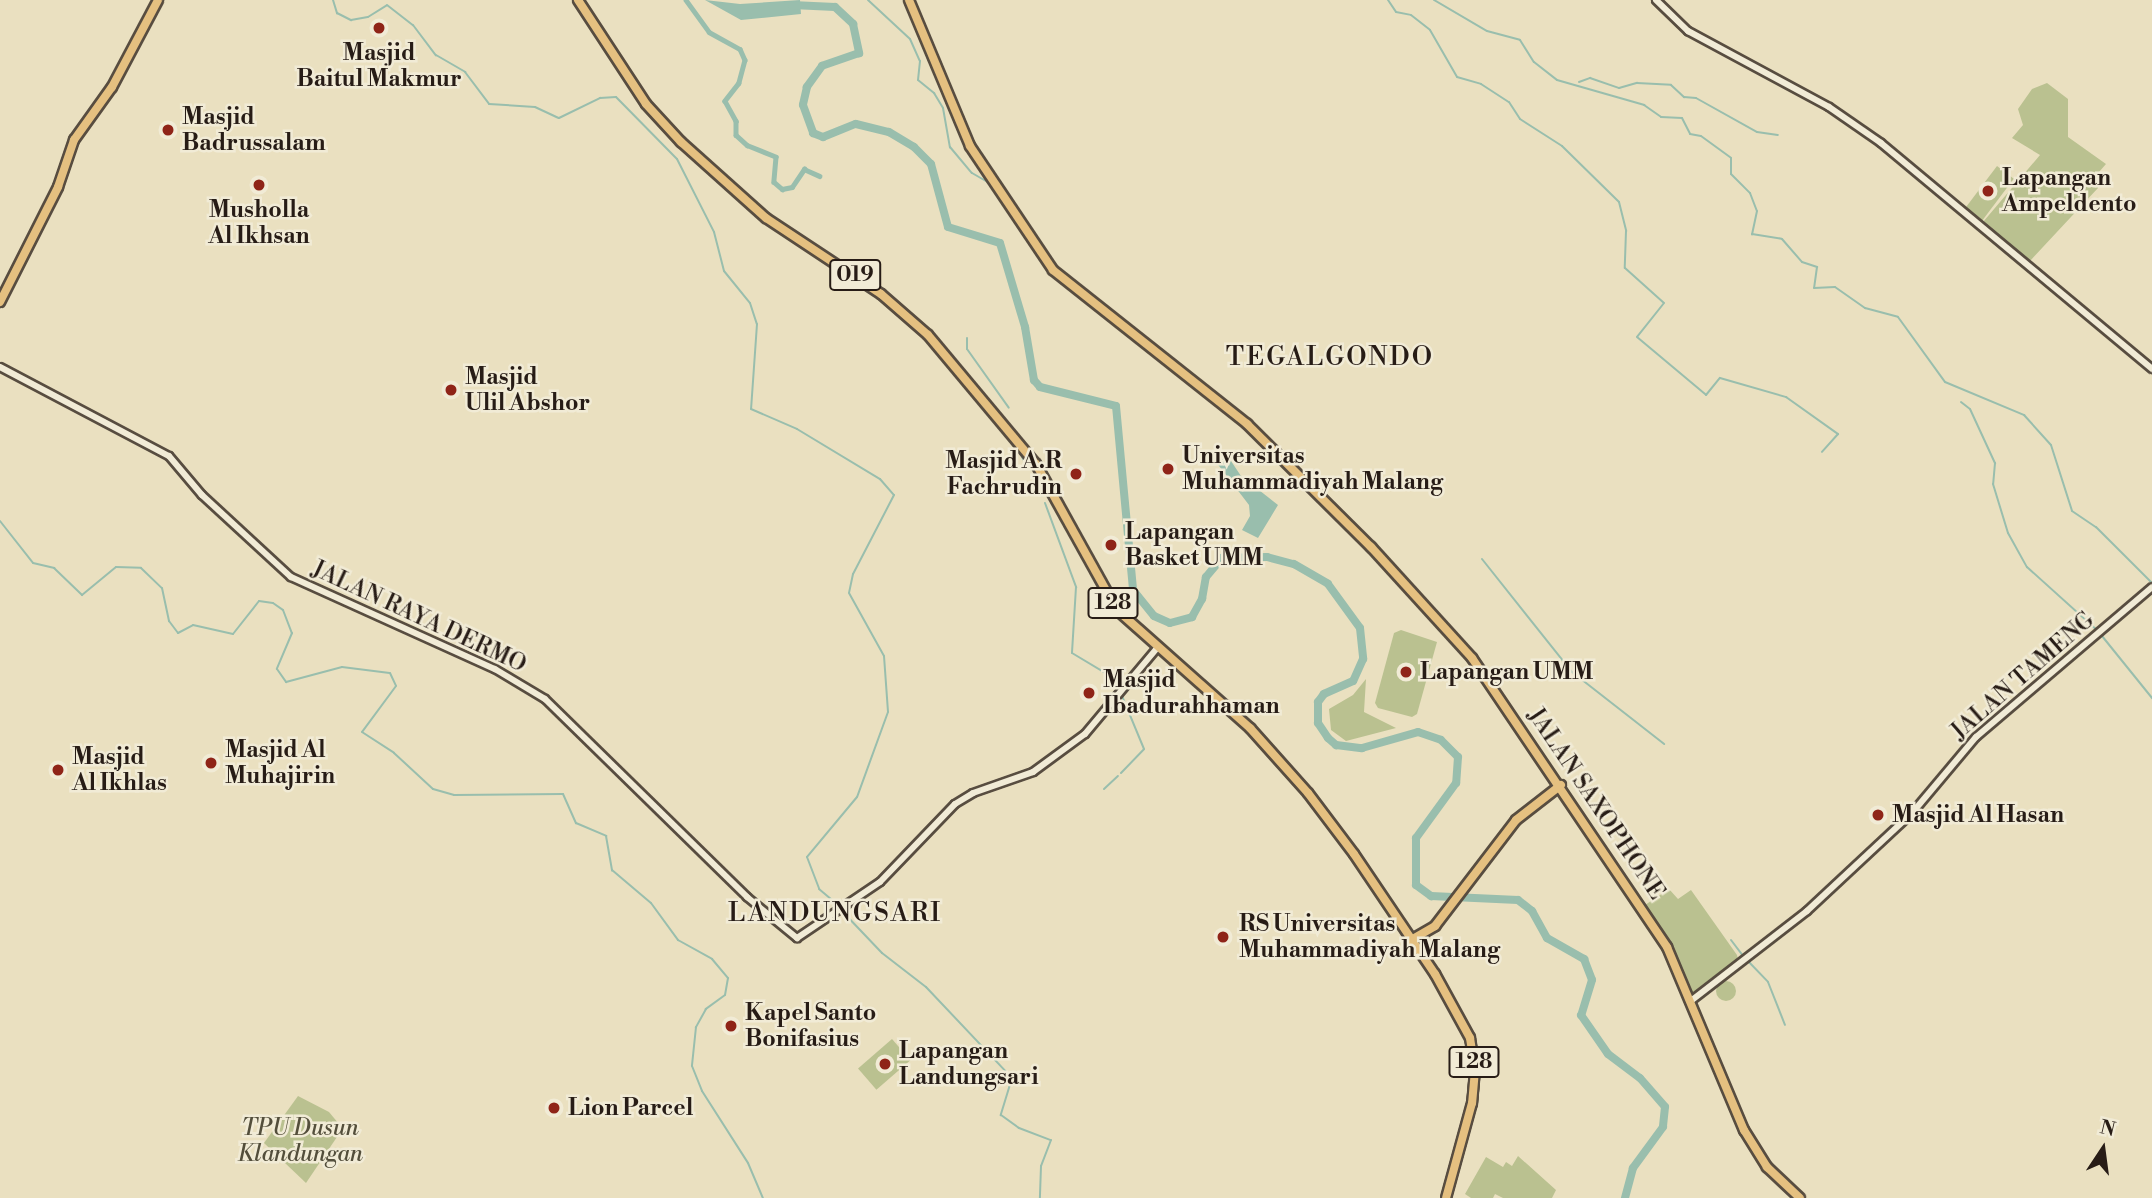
<!DOCTYPE html>
<html>
<head>
<meta charset="utf-8">
<style>
	body { margin:0 }
	#map { position:relative; width:2152px; height:1198px; overflow:hidden; background:#eae0c0; font-family:"Libre Bodoni",serif }
	div>[style] { position:absolute }
	[style*='--x'] { left:calc(var(--x)*1px); top:calc(var(--y)*1px); width:calc(var(--w)*1px); rotate:calc(var(--a)*1deg) }
	.green>* { inset:0; background:#bac190; transform-origin:0 0 }
	.round { border-radius:50% }
	.water>* { inset:0; background:#99bead }
	.stream>* { height:2px; margin:-1px; padding:0 1px; transform-origin:1px; border-radius:1px; background:#99bead }
	.canal>* { height:4.5px; margin:-2.25px; padding:0 2.25px; transform-origin:2.25px; border-radius:2.25px; background:#99bead }
	.river>* { height:8px; margin:-4px; padding:0 4px; transform-origin:4px; border-radius:4px; background:#99bead }
	.roads { filter:drop-shadow(2px 0 #584d40) drop-shadow(-2px 0 #584d40) drop-shadow(0 2px #584d40) drop-shadow(0 -2px #584d40) }
	.minor>* { height:6px; margin:-3px; padding:0 3px; transform-origin:3px; border-radius:3px; background:#f1ebd6 }
	.major>* { height:8px; margin:-4px; padding:0 4px; transform-origin:4px; border-radius:4px; background:#e5c080 }
	.dots>* { width:19px; height:19px; translate:-50% -50%; box-sizing:border-box; border:4px solid #f1ebd6; border-radius:50% }
	span { translate:-50% -50%; white-space:nowrap; text-align:center; line-height:1.15; -webkit-text-stroke:5px #f1ebd6; paint-order:stroke }
	.shield-label span { padding:2px 5px; background:#f1ebd6; border:2px solid; border-radius:5px; -webkit-text-stroke-width:0 }
	.shield-label { font-size:21px; color:#271c16; font-weight:700 }
	.poi-label { font-size:23px; color:#271c16; font-weight:700 }
	.left { translate:0 -50%; text-align:left }
	.right { translate:-100% -50%; text-align:right }
	.street-label { font-size:23px; color:#271c16 }
	.park-label { font-size:23px; color:#534e3b; font-style:italic }
	.quarter-label { font-size:26px; color:#271c16; letter-spacing:2px }
	.north { position:absolute; left:2068px; top:1114px; width:70px; height:70px; -webkit-text-stroke:5px #f1ebd6; paint-order:stroke; rotate:13deg; font-size:19px; font-weight:700; line-height:28px; text-align:center; color:#271c16 }
	.north::after { content:''; display:block; margin:auto; width:24px; height:32px; background:#271c16; clip-path:polygon(50% 0,100% 100%,50% 72%,0 100%) }
</style>
</head>
<body>
<div id="map">
	<div class="green">
		<i style="clip-path:polygon(2047px 83px,2068px 99px,2068px 137px,2106px 164px,2099px 172px,2098px 188px,2029px 262px,1983px 222px,2040px 155px,2012px 138px,2023px 125px,2018px 109px,2032px 89px)"></i>
		<i style="left:1997px;top:166px;width:21px;height:52px;rotate:37deg"></i>
		<i style="clip-path:polygon(1401px 630px,1437px 642px,1417px 714px,1412px 717px,1378px 708px,1375px 703px,1394px 633px)"></i>
		<i style="clip-path:polygon(1366px 679px,1364px 712px,1396px 728px,1346px 741px,1331px 730px,1329px 709px,1353px 695px)"></i>
		<i style="clip-path:polygon(1669px 889px,1678px 899px,1691px 890px,1737px 955px,1739px 964px,1693px 996px,1645px 905px)"></i>
		<i class="round" style="left:1716px;top:981px;width:20px;height:20px"></i>
		<i style="left:892px;top:1039px;width:28px;height:45px;rotate:49deg"></i>
		<i style="clip-path:polygon(298px 1096px,329px 1112px,339px 1124px,339px 1134px,306px 1183px,264px 1143px)"></i>
		<i style="clip-path:polygon(1518px 1156px,1556px 1190px,1552px 1198px,1503px 1198px,1495px 1194px,1493px 1198px,1471px 1198px,1465px 1194px,1486px 1157px,1503px 1167px,1506px 1162px,1512px 1166px)"></i>
	</div>
	<div class="water">
		<i style="clip-path:polygon(705px 0,740px 4px,800px 0,801px 14px,741px 20px)"></i>
		<i style="clip-path:polygon(1227px 455px,1241px 476px,1278px 505px,1258px 538px,1242px 530px,1250px 516px,1249px 505px,1216px 462px)"></i>
	</div>
	<div class="stream">
		<i style="--x:333;--y:0;--w:14;--a:73"></i>
		<i style="--x:337;--y:13;--w:16;--a:27"></i>
		<i style="--x:351;--y:20;--w:17;--a:-10"></i>
		<i style="--x:368;--y:17;--w:22;--a:-32"></i>
		<i style="--x:387;--y:5;--w:33;--a:38"></i>
		<i style="--x:413;--y:25;--w:38;--a:53"></i>
		<i style="--x:436;--y:55;--w:34;--a:30"></i>
		<i style="--x:465;--y:72;--w:40;--a:53"></i>
		<i style="--x:489;--y:104;--w:46;--a:3.7"></i>
		<i style="--x:535;--y:107;--w:26;--a:25"></i>
		<i style="--x:559;--y:118;--w:46;--a:-26"></i>
		<i style="--x:600;--y:98;--w:16;--a:-4"></i>
		<i style="--x:616;--y:97;--w:87;--a:45.5"></i>
		<i style="--x:677;--y:159;--w:82;--a:63.1"></i>
		<i style="--x:714;--y:232;--w:40;--a:75.6"></i>
		<i style="--x:724;--y:271;--w:41;--a:50.9"></i>
		<i style="--x:750;--y:303;--w:22;--a:72"></i>
		<i style="--x:757;--y:324;--w:85;--a:94"></i>
		<i style="--x:751;--y:409;--w:50;--a:23.5"></i>
		<i style="--x:797;--y:429;--w:97;--a:31.1"></i>
		<i style="--x:880;--y:479;--w:21;--a:49"></i>
		<i style="--x:894;--y:495;--w:89;--a:117.4"></i>
		<i style="--x:853;--y:574;--w:19;--a:102"></i>
		<i style="--x:849;--y:593;--w:72;--a:60.9"></i>
		<i style="--x:884;--y:656;--w:56;--a:85.9"></i>
		<i style="--x:888;--y:712;--w:90;--a:110"></i>
		<i style="--x:857;--y:797;--w:78;--a:129.8"></i>
		<i style="--x:807;--y:857;--w:34;--a:69"></i>
		<i style="--x:819;--y:889;--w:26;--a:40"></i>
		<i style="--x:868;--y:0;--w:57;--a:42.9"></i>
		<i style="--x:910;--y:39;--w:24;--a:66"></i>
		<i style="--x:920;--y:61;--w:19;--a:96"></i>
		<i style="--x:918;--y:80;--w:21;--a:39"></i>
		<i style="--x:934;--y:93;--w:17;--a:59"></i>
		<i style="--x:943;--y:108;--w:40;--a:80"></i>
		<i style="--x:950;--y:147;--w:34;--a:50"></i>
		<i style="--x:972;--y:173;--w:20;--a:30"></i>
		<i style="--x:1388;--y:0;--w:14;--a:56"></i>
		<i style="--x:1396;--y:12;--w:15;--a:11"></i>
		<i style="--x:1411;--y:15;--w:24;--a:38"></i>
		<i style="--x:1430;--y:30;--w:54;--a:60.1"></i>
		<i style="--x:1457;--y:77;--w:25;--a:16"></i>
		<i style="--x:1481;--y:84;--w:33;--a:33"></i>
		<i style="--x:1509;--y:102;--w:20;--a:57"></i>
		<i style="--x:1520;--y:119;--w:50;--a:32.7"></i>
		<i style="--x:1562;--y:146;--w:80;--a:44.5"></i>
		<i style="--x:1619;--y:202;--w:30;--a:76"></i>
		<i style="--x:1626;--y:231;--w:37;--a:92"></i>
		<i style="--x:1625;--y:268;--w:52;--a:41.9"></i>
		<i style="--x:1664;--y:303;--w:43;--a:128.5"></i>
		<i style="--x:1637;--y:337;--w:90;--a:40"></i>
		<i style="--x:1706;--y:395;--w:22;--a:-51"></i>
		<i style="--x:1720;--y:378;--w:69;--a:16.1"></i>
		<i style="--x:1786;--y:397;--w:64;--a:35.4"></i>
		<i style="--x:1838;--y:434;--w:24;--a:132"></i>
		<i style="--x:1434;--y:0;--w:61;--a:30.3"></i>
		<i style="--x:1487;--y:31;--w:34;--a:15"></i>
		<i style="--x:1520;--y:40;--w:26;--a:58"></i>
		<i style="--x:1534;--y:62;--w:29;--a:38"></i>
		<i style="--x:1557;--y:80;--w:91;--a:16"></i>
		<i style="--x:1644;--y:105;--w:21;--a:35"></i>
		<i style="--x:1661;--y:117;--w:21;--a:3"></i>
		<i style="--x:1682;--y:118;--w:18;--a:63"></i>
		<i style="--x:1690;--y:134;--w:11;--a:10"></i>
		<i style="--x:1701;--y:136;--w:37;--a:36"></i>
		<i style="--x:1731;--y:158;--w:16;--a:90"></i>
		<i style="--x:1731;--y:174;--w:27;--a:45"></i>
		<i style="--x:1750;--y:193;--w:19;--a:69"></i>
		<i style="--x:1757;--y:211;--w:24;--a:102"></i>
		<i style="--x:1752;--y:234;--w:30;--a:9"></i>
		<i style="--x:1782;--y:239;--w:30;--a:49"></i>
		<i style="--x:1802;--y:262;--w:16;--a:18"></i>
		<i style="--x:1817;--y:267;--w:21;--a:98"></i>
		<i style="--x:1814;--y:288;--w:21;--a:-3"></i>
		<i style="--x:1835;--y:287;--w:37;--a:35"></i>
		<i style="--x:1865;--y:308;--w:34;--a:15"></i>
		<i style="--x:1898;--y:317;--w:80;--a:54.1"></i>
		<i style="--x:1945;--y:382;--w:86;--a:22.7"></i>
		<i style="--x:2024;--y:415;--w:40;--a:48"></i>
		<i style="--x:2051;--y:445;--w:69;--a:72.3"></i>
		<i style="--x:2072;--y:511;--w:29;--a:34"></i>
		<i style="--x:2096;--y:527;--w:79;--a:45"></i>
		<i style="--x:1579;--y:82;--w:12;--a:-20"></i>
		<i style="--x:1590;--y:78;--w:31;--a:19"></i>
		<i style="--x:1619;--y:88;--w:19;--a:-16"></i>
		<i style="--x:1637;--y:83;--w:34;--a:3"></i>
		<i style="--x:1671;--y:85;--w:18;--a:43"></i>
		<i style="--x:1684;--y:97;--w:12;--a:5"></i>
		<i style="--x:1696;--y:98;--w:70;--a:29.1"></i>
		<i style="--x:1757;--y:132;--w:21;--a:8"></i>
		<i style="--x:967;--y:338;--w:11;--a:90"></i>
		<i style="--x:967;--y:349;--w:72;--a:54.6"></i>
		<i style="--x:1961;--y:402;--w:11;--a:38"></i>
		<i style="--x:1970;--y:409;--w:60;--a:65.2"></i>
		<i style="--x:1995;--y:463;--w:21;--a:95"></i>
		<i style="--x:1993;--y:484;--w:51;--a:73"></i>
		<i style="--x:2008;--y:533;--w:39;--a:61"></i>
		<i style="--x:2027;--y:567;--w:94;--a:42"></i>
		<i style="--x:1015;--y:443;--w:29;--a:63"></i>
		<i style="--x:1037;--y:488;--w:9;--a:58"></i>
		<i style="--x:1045;--y:503;--w:90;--a:69.7"></i>
		<i style="--x:1076;--y:587;--w:66;--a:93.5"></i>
		<i style="--x:1072;--y:653;--w:47;--a:31"></i>
		<i style="--x:1112;--y:677;--w:15;--a:58"></i>
		<i style="--x:0;--y:521;--w:53;--a:51.8"></i>
		<i style="--x:33;--y:563;--w:22;--a:13"></i>
		<i style="--x:54;--y:568;--w:39;--a:44"></i>
		<i style="--x:82;--y:595;--w:44;--a:-39.5"></i>
		<i style="--x:116;--y:567;--w:25;--a:2"></i>
		<i style="--x:141;--y:568;--w:29;--a:44"></i>
		<i style="--x:162;--y:588;--w:34;--a:78"></i>
		<i style="--x:169;--y:621;--w:15;--a:53"></i>
		<i style="--x:178;--y:633;--w:17;--a:-28"></i>
		<i style="--x:193;--y:625;--w:41;--a:12.7"></i>
		<i style="--x:233;--y:634;--w:42;--a:-51.8"></i>
		<i style="--x:259;--y:601;--w:14;--a:8"></i>
		<i style="--x:273;--y:603;--w:12;--a:35"></i>
		<i style="--x:283;--y:610;--w:25;--a:69"></i>
		<i style="--x:292;--y:633;--w:39;--a:113"></i>
		<i style="--x:277;--y:669;--w:16;--a:55"></i>
		<i style="--x:286;--y:682;--w:58;--a:-15"></i>
		<i style="--x:342;--y:667;--w:48;--a:7.1"></i>
		<i style="--x:390;--y:673;--w:14;--a:65"></i>
		<i style="--x:396;--y:686;--w:57;--a:126.5"></i>
		<i style="--x:362;--y:732;--w:38;--a:33"></i>
		<i style="--x:394;--y:753;--w:53;--a:42.7"></i>
		<i style="--x:433;--y:789;--w:22;--a:16"></i>
		<i style="--x:454;--y:795;--w:109;--a:-0.5"></i>
		<i style="--x:563;--y:794;--w:32;--a:66"></i>
		<i style="--x:576;--y:823;--w:33;--a:23"></i>
		<i style="--x:606;--y:836;--w:35;--a:80"></i>
		<i style="--x:612;--y:870;--w:51;--a:40.2"></i>
		<i style="--x:651;--y:903;--w:46;--a:53.9"></i>
		<i style="--x:678;--y:940;--w:39;--a:29"></i>
		<i style="--x:712;--y:959;--w:25;--a:50"></i>
		<i style="--x:728;--y:978;--w:17;--a:100"></i>
		<i style="--x:725;--y:995;--w:24;--a:144"></i>
		<i style="--x:706;--y:1009;--w:21;--a:119"></i>
		<i style="--x:696;--y:1027;--w:39;--a:96"></i>
		<i style="--x:692;--y:1066;--w:27;--a:68"></i>
		<i style="--x:702;--y:1091;--w:85;--a:57.4"></i>
		<i style="--x:748;--y:1163;--w:38;--a:67"></i>
		<i style="--x:1482;--y:559;--w:144;--a:51.5"></i>
		<i style="--x:1572;--y:672;--w:117;--a:38"></i>
		<i style="--x:2102;--y:636;--w:80;--a:51.1"></i>
		<i style="--x:1121;--y:773;--w:33;--a:-46"></i>
		<i style="--x:1144;--y:749;--w:57;--a:-112.5"></i>
		<i style="--x:1104;--y:789;--w:19;--a:-43"></i>
		<i style="--x:842;--y:911;--w:58;--a:46.4"></i>
		<i style="--x:882;--y:953;--w:56;--a:37.7"></i>
		<i style="--x:926;--y:987;--w:125;--a:46.6"></i>
		<i style="--x:1012;--y:1078;--w:39;--a:107"></i>
		<i style="--x:1001;--y:1115;--w:22;--a:36"></i>
		<i style="--x:1019;--y:1128;--w:34;--a:21"></i>
		<i style="--x:1051;--y:1140;--w:28;--a:111"></i>
		<i style="--x:1041;--y:1166;--w:32;--a:92"></i>
		<i style="--x:1731;--y:940;--w:20;--a:53"></i>
		<i style="--x:1747;--y:960;--w:30;--a:46"></i>
		<i style="--x:1768;--y:982;--w:46;--a:68.4"></i>
	</div>
	<div class="canal">
		<i style="--x:686;--y:0;--w:39;--a:54"></i>
		<i style="--x:709;--y:32;--w:35;--a:29"></i>
		<i style="--x:740;--y:49;--w:12;--a:66"></i>
		<i style="--x:745;--y:60;--w:24;--a:105"></i>
		<i style="--x:739;--y:83;--w:23;--a:128"></i>
		<i style="--x:725;--y:101;--w:23;--a:61"></i>
		<i style="--x:736;--y:121;--w:14;--a:90"></i>
		<i style="--x:736;--y:135;--w:15;--a:42"></i>
		<i style="--x:747;--y:145;--w:31;--a:22"></i>
		<i style="--x:776;--y:157;--w:25;--a:95"></i>
		<i style="--x:774;--y:182;--w:11;--a:41"></i>
		<i style="--x:782;--y:189;--w:10;--a:-11"></i>
		<i style="--x:792;--y:187;--w:22;--a:-56"></i>
		<i style="--x:804;--y:169;--w:17;--a:24"></i>
	</div>
	<div class="river">
		<i style="--x:792;--y:5;--w:43;--a:2.7"></i>
		<i style="--x:835;--y:7;--w:25;--a:43"></i>
		<i style="--x:853;--y:24;--w:30;--a:78"></i>
		<i style="--x:859;--y:53;--w:39;--a:161"></i>
		<i style="--x:822;--y:66;--w:26;--a:126"></i>
		<i style="--x:807;--y:87;--w:18;--a:103"></i>
		<i style="--x:803;--y:105;--w:30;--a:70"></i>
		<i style="--x:813;--y:133;--w:11;--a:22"></i>
		<i style="--x:823;--y:137;--w:35;--a:-22"></i>
		<i style="--x:856;--y:124;--w:34;--a:14"></i>
		<i style="--x:889;--y:132;--w:29;--a:31"></i>
		<i style="--x:914;--y:147;--w:24;--a:45"></i>
		<i style="--x:931;--y:164;--w:65;--a:74.9"></i>
		<i style="--x:948;--y:227;--w:54;--a:17.1"></i>
		<i style="--x:1000;--y:243;--w:88;--a:73.4"></i>
		<i style="--x:1025;--y:327;--w:54;--a:80.4"></i>
		<i style="--x:1034;--y:380;--w:9;--a:49"></i>
		<i style="--x:1040;--y:387;--w:78;--a:14"></i>
		<i style="--x:1116;--y:406;--w:185;--a:84.7"></i>
		<i style="--x:1133;--y:590;--w:33;--a:51"></i>
		<i style="--x:1154;--y:616;--w:17;--a:24"></i>
		<i style="--x:1170;--y:623;--w:23;--a:-15"></i>
		<i style="--x:1192;--y:617;--w:21;--a:-61"></i>
		<i style="--x:1202;--y:599;--w:22;--a:-80"></i>
		<i style="--x:1206;--y:577;--w:25;--a:-50"></i>
		<i style="--x:1222;--y:558;--w:45;--a:-1.3"></i>
		<i style="--x:1267;--y:557;--w:28;--a:15"></i>
		<i style="--x:1294;--y:564;--w:39;--a:30"></i>
		<i style="--x:1328;--y:584;--w:54;--a:54"></i>
		<i style="--x:1360;--y:628;--w:31;--a:84"></i>
		<i style="--x:1363;--y:659;--w:24;--a:114"></i>
		<i style="--x:1353;--y:681;--w:32;--a:156"></i>
		<i style="--x:1324;--y:694;--w:10;--a:127"></i>
		<i style="--x:1318;--y:702;--w:21;--a:90"></i>
		<i style="--x:1318;--y:723;--w:18;--a:56"></i>
		<i style="--x:1328;--y:738;--w:11;--a:41"></i>
		<i style="--x:1336;--y:745;--w:26;--a:7"></i>
		<i style="--x:1362;--y:748;--w:58;--a:-15.9"></i>
		<i style="--x:1418;--y:732;--w:24;--a:19"></i>
		<i style="--x:1441;--y:740;--w:24;--a:45"></i>
		<i style="--x:1458;--y:757;--w:26;--a:94"></i>
		<i style="--x:1456;--y:783;--w:68;--a:126"></i>
		<i style="--x:1416;--y:838;--w:47;--a:90"></i>
		<i style="--x:1416;--y:885;--w:19;--a:36"></i>
		<i style="--x:1431;--y:896;--w:87;--a:2.6"></i>
		<i style="--x:1518;--y:900;--w:18;--a:38"></i>
		<i style="--x:1532;--y:911;--w:31;--a:61"></i>
		<i style="--x:1547;--y:938;--w:43;--a:29.6"></i>
		<i style="--x:1584;--y:959;--w:22;--a:69"></i>
		<i style="--x:1592;--y:980;--w:37;--a:107"></i>
		<i style="--x:1581;--y:1015;--w:47;--a:55.3"></i>
		<i style="--x:1608;--y:1054;--w:40;--a:37"></i>
		<i style="--x:1640;--y:1078;--w:38;--a:49"></i>
		<i style="--x:1665;--y:1107;--w:20;--a:96"></i>
		<i style="--x:1663;--y:1127;--w:51;--a:126.2"></i>
		<i style="--x:1633;--y:1168;--w:31;--a:105"></i>
	</div>
	<div class="roads">
		<div class="minor">
			<i style="--x:1656;--y:0;--w:45;--a:44.1"></i>
			<i style="--x:1688;--y:31;--w:160;--a:28.3"></i>
			<i style="--x:1829;--y:107;--w:63;--a:34.7"></i>
			<i style="--x:1881;--y:143;--w:353;--a:39.8"></i>
			<i style="--x:0;--y:367;--w:191;--a:27.8"></i>
			<i style="--x:169;--y:456;--w:51;--a:49.8"></i>
			<i style="--x:202;--y:495;--w:121;--a:42.7"></i>
			<i style="--x:291;--y:577;--w:224;--a:24.3"></i>
			<i style="--x:495;--y:669;--w:58;--a:31"></i>
			<i style="--x:545;--y:699;--w:283;--a:44.4"></i>
			<i style="--x:747;--y:897;--w:65;--a:39.4"></i>
			<i style="--x:797;--y:938;--w:100;--a:-34"></i>
			<i style="--x:880;--y:882;--w:108;--a:-46.1"></i>
			<i style="--x:955;--y:804;--w:21;--a:-31"></i>
			<i style="--x:973;--y:793;--w:64;--a:-19.3"></i>
			<i style="--x:1033;--y:772;--w:64;--a:-36.2"></i>
			<i style="--x:1085;--y:734;--w:114;--a:-50"></i>
			<i style="--x:1692;--y:1000;--w:145;--a:-37.7"></i>
			<i style="--x:1807;--y:911;--w:145;--a:-43"></i>
			<i style="--x:1913;--y:812;--w:98;--a:-50"></i>
			<i style="--x:1976;--y:737;--w:231;--a:-40.4"></i>
		</div>
		<div class="major">
			<i style="--x:578;--y:0;--w:124;--a:56.8"></i>
			<i style="--x:646;--y:104;--w:52;--a:47.4"></i>
			<i style="--x:681;--y:142;--w:114;--a:41.8"></i>
			<i style="--x:766;--y:218;--w:138;--a:33.5"></i>
			<i style="--x:881;--y:294;--w:62;--a:41.1"></i>
			<i style="--x:928;--y:335;--w:168;--a:50.1"></i>
			<i style="--x:1036;--y:464;--w:167;--a:61"></i>
			<i style="--x:1117;--y:610;--w:178;--a:41.6"></i>
			<i style="--x:1250;--y:728;--w:87;--a:48.3"></i>
			<i style="--x:1308;--y:793;--w:76;--a:53"></i>
			<i style="--x:1354;--y:854;--w:145;--a:56"></i>
			<i style="--x:1435;--y:974;--w:73;--a:61.3"></i>
			<i style="--x:1470;--y:1038;--w:32;--a:81"></i>
			<i style="--x:1475;--y:1070;--w:33;--a:95"></i>
			<i style="--x:1472;--y:1103;--w:98;--a:105.3"></i>
			<i style="--x:909;--y:0;--w:158;--a:67.3"></i>
			<i style="--x:970;--y:146;--w:149;--a:56.2"></i>
			<i style="--x:1053;--y:270;--w:248;--a:38.4"></i>
			<i style="--x:1247;--y:424;--w:175;--a:44.8"></i>
			<i style="--x:1371;--y:547;--w:150;--a:47.7"></i>
			<i style="--x:1472;--y:658;--w:349;--a:56"></i>
			<i style="--x:1667;--y:947;--w:199;--a:67.2"></i>
			<i style="--x:1744;--y:1130;--w:44;--a:58.1"></i>
			<i style="--x:1767;--y:1167;--w:45;--a:43.2"></i>
			<i style="--x:0;--y:302;--w:129;--a:-63.2"></i>
			<i style="--x:58;--y:187;--w:50;--a:-71.2"></i>
			<i style="--x:74;--y:140;--w:65;--a:-54.4"></i>
			<i style="--x:112;--y:87;--w:98;--a:-62.1"></i>
			<i style="--x:1411;--y:940;--w:28;--a:-30"></i>
			<i style="--x:1435;--y:926;--w:133;--a:-52.6"></i>
			<i style="--x:1516;--y:820;--w:57;--a:-37.9"></i>
		</div>
	</div>
	<div class="dots">
		<i style="left:379px;top:28px;background:#8f2418"></i>
		<i style="left:168px;top:130px;background:#8f2418"></i>
		<i style="left:259px;top:185px;background:#8f2418"></i>
		<i style="left:1988px;top:191px;background:#8f2418"></i>
		<i style="left:451px;top:390px;background:#8f2418"></i>
		<i style="left:1168px;top:469px;background:#8f2418"></i>
		<i style="left:1076px;top:474px;background:#8f2418"></i>
		<i style="left:1111px;top:545px;background:#8f2418"></i>
		<i style="left:1406px;top:672px;background:#8f2418"></i>
		<i style="left:1089px;top:693px;background:#8f2418"></i>
		<i style="left:211px;top:763px;background:#8f2418"></i>
		<i style="left:58px;top:770px;background:#8f2418"></i>
		<i style="left:1878px;top:815px;background:#8f2418"></i>
		<i style="left:1223px;top:937px;background:#8f2418"></i>
		<i style="left:731px;top:1026px;background:#8f2418"></i>
		<i style="left:885px;top:1064px;background:#8f2418"></i>
		<i style="left:554px;top:1108px;background:#8f2418"></i>
	</div>
	<div class="shield-label">
		<span style="left:855px;top:275px">019</span>
		<span style="left:1113px;top:603px">128</span>
		<span style="left:1474px;top:1062px">128</span>
	</div>
	<div class="poi-label">
		<span style="left:379px;top:66px">Masjid<br>Baitul Makmur</span>
		<span class="left" style="left:182px;top:130px">Masjid<br>Badrussalam</span>
		<span class="left" style="left:2002px;top:191px">Lapangan<br>Ampeldento</span>
		<span style="left:259px;top:223px">Musholla<br>Al Ikhsan</span>
		<span class="left" style="left:465px;top:390px">Masjid<br>Ulil Abshor</span>
		<span class="left" style="left:1182px;top:469px">Universitas<br>Muhammadiyah Malang</span>
		<span class="right" style="left:1062px;top:474px">Masjid A.R<br>Fachrudin</span>
		<span class="left" style="left:1125px;top:545px">Lapangan<br>Basket UMM</span>
		<span class="left" style="left:1420px;top:672px">Lapangan UMM</span>
		<span class="left" style="left:1103px;top:693px">Masjid<br>Ibadurahhaman</span>
		<span class="left" style="left:225px;top:763px">Masjid Al<br>Muhajirin</span>
		<span class="left" style="left:72px;top:770px">Masjid<br>Al Ikhlas</span>
		<span class="left" style="left:1892px;top:815px">Masjid Al Hasan</span>
		<span class="left" style="left:1239px;top:937px">RS Universitas<br>Muhammadiyah Malang</span>
		<span class="left" style="left:745px;top:1026px">Kapel Santo<br>Bonifasius</span>
		<span class="left" style="left:899px;top:1064px">Lapangan<br>Landungsari</span>
		<span class="left" style="left:568px;top:1108px">Lion Parcel</span>
	</div>
	<div class="street-label">
		<span style="left:419px;top:617px;rotate:25deg">JALAN RAYA DERMO</span>
		<span style="left:2023px;top:676px;rotate:-41deg">JALAN TAMENG</span>
		<span style="left:1596px;top:804px;rotate:56deg">JALAN SAXOPHONE</span>
	</div>
	<div class="park-label">
		<span style="left:300px;top:1141px">TPU Dusun<br>Klandungan</span>
	</div>
	<div class="quarter-label">
		<span style="left:1330px;top:358px">TEGALGONDO</span>
		<span style="left:835px;top:914px">LANDUNGSARI</span>
	</div>
	<div class="north">N</div>
</div>
</body>
</html>
